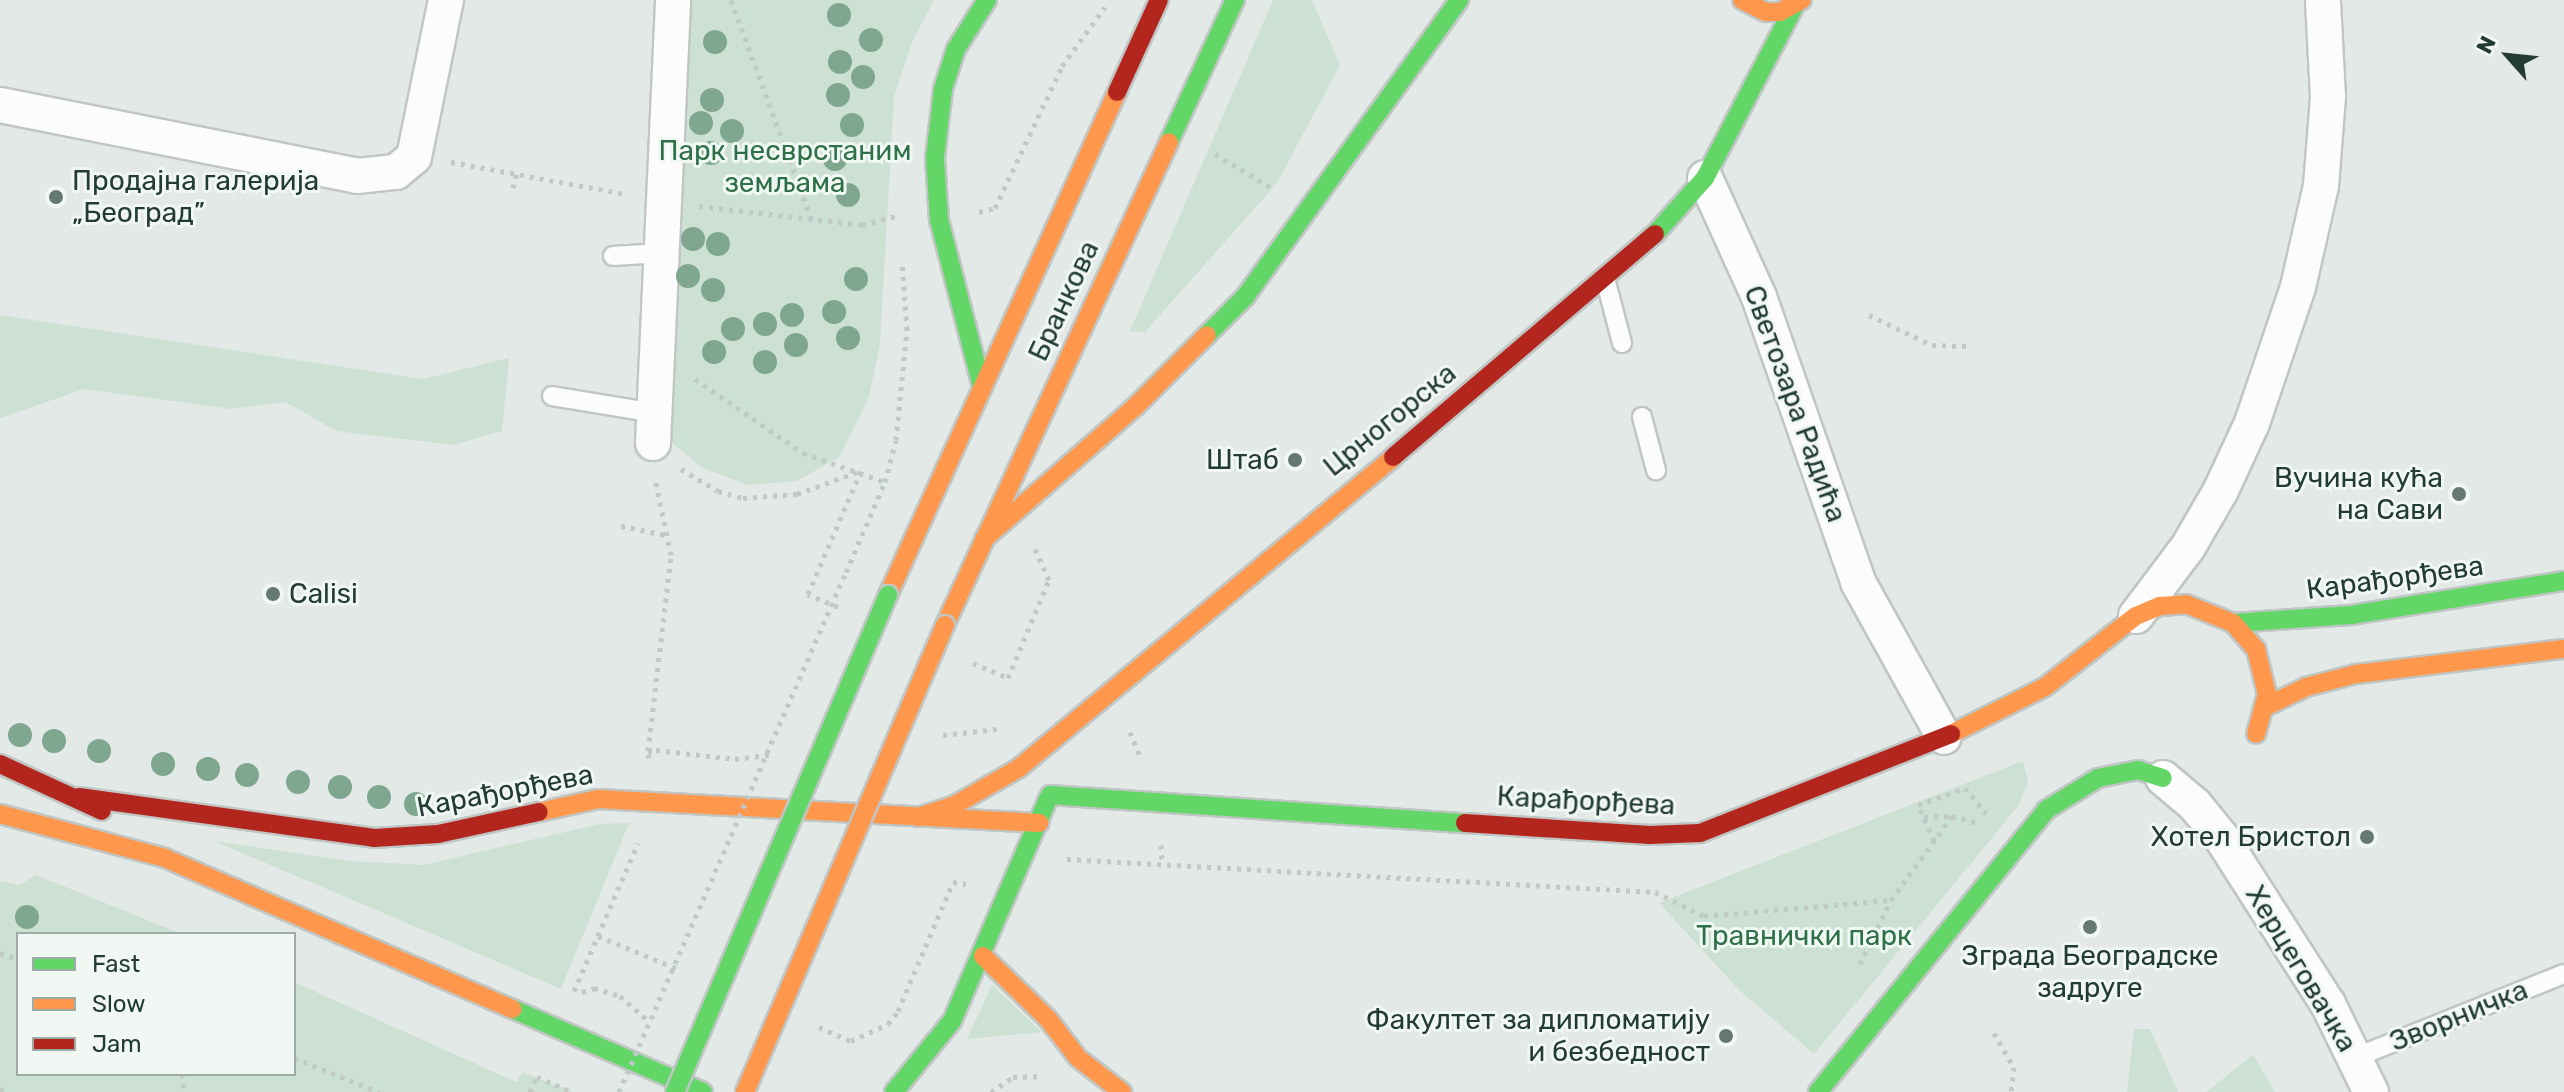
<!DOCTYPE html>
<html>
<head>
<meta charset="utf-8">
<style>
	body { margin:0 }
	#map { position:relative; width:2564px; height:1092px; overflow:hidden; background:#e3e9e6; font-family:Rubik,sans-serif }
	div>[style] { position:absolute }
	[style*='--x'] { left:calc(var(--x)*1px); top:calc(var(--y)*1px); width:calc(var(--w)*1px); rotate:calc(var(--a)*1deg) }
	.green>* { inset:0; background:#cce1d3 }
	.path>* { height:5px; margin-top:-2.5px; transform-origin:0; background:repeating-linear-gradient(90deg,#c0c9c5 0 4px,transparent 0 10px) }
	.roads { filter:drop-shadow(2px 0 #c0c6c3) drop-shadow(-2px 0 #c0c6c3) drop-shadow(0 2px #c0c6c3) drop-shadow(0 -2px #c0c6c3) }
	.lane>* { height:18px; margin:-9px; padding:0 9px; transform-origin:9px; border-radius:9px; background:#fbfcfb }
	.street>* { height:34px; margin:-17px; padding:0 17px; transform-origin:17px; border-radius:17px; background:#fbfcfb }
	.fast>* { height:18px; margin:-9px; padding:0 9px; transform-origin:9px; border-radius:9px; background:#63d668 }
	.slow>* { height:18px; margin:-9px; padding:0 9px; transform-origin:9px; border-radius:9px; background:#ff974d }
	.jam>* { height:18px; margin:-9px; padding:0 9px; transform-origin:9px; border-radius:9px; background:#b3261e }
	.path-bridge>* { height:5px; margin-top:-2.5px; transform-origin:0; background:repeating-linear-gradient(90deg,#c0c9c5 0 4px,transparent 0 10px) }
	.bridges { filter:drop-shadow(2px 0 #bfc6c3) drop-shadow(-2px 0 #bfc6c3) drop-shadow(0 2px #bfc6c3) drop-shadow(0 -2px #bfc6c3) }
	.fast-bridge>* { height:18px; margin:-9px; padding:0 9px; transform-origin:9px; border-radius:9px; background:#63d668 }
	.slow-bridge>* { height:18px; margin:-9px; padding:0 9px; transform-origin:9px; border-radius:9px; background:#ff974d }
	.trees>* { width:24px; height:24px; margin:-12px; border-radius:50%; background:#7fa68f }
	.dots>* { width:22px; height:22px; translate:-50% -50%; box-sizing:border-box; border:4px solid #f1f8f4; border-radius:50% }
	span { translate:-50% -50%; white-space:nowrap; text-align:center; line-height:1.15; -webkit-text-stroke:6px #f1f8f4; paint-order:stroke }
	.park-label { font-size:28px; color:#2e7047 }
	.poi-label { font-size:28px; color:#223b34 }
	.left { translate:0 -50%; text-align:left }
	.right { translate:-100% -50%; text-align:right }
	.street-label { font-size:28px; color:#223b34 }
	.legend { position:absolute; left:16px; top:932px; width:280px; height:144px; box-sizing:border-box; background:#f1f8f4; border:2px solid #9eaca7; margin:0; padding:10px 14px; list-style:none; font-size:24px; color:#223b34 }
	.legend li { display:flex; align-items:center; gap:16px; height:40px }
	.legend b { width:40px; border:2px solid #9eaca7 }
	.north { position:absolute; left:2468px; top:16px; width:80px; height:80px; -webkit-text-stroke:6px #f1f8f4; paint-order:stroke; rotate:297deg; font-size:22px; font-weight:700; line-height:32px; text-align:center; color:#223b34 }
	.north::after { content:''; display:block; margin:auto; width:28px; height:36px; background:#223b34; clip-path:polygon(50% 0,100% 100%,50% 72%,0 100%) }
</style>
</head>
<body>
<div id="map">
	<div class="green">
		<i style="clip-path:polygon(685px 0,934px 0,912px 42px,894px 97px,880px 343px,869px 397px,839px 457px,797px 481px,748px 485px,703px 468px,667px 439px)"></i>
		<i style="clip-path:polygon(1273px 0,1312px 0,1340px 65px,1277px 183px,1145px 332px,1130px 331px)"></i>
		<i style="clip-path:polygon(0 315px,423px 379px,509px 358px,502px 431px,453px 445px,336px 431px,286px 402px,231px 409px,84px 389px,0 418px)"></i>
		<i style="clip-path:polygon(2023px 761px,2028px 781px,2019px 805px,1814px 1054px,1739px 990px,1659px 903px)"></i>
		<i style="clip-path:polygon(629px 823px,561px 989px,214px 841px,350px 861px,423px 865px,600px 824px)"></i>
		<i style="clip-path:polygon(36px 875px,182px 934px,18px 934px,18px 1074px,294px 1074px,294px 982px,516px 1082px,523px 1072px,573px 1092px,0 1092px,0 881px,19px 885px)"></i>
		<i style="clip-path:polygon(992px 985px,1042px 1032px,967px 1039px)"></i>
		<i style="clip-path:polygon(2134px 1029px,2150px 1029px,2178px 1092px,2127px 1092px)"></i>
		<i style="clip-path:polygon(2253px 1055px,2275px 1092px,2206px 1092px)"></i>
	</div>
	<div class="path">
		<i style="--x:731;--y:0;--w:235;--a:69.9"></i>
		<i style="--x:1215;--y:154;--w:66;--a:30.8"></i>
		<i style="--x:451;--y:162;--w:178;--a:10.4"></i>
		<i style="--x:513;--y:188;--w:16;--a:-76"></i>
		<i style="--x:699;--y:206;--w:164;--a:6.6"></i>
		<i style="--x:862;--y:225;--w:34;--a:-15"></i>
		<i style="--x:979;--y:212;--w:16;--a:-14"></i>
		<i style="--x:995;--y:208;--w:157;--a:-64.7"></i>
		<i style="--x:1062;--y:66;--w:73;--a:-53.9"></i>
		<i style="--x:1869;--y:315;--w:70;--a:25.5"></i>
		<i style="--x:1932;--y:345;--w:37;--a:2"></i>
		<i style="--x:695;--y:379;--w:131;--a:34.4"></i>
		<i style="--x:803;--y:453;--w:87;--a:19.5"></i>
		<i style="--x:681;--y:469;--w:43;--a:30.7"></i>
		<i style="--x:718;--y:491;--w:26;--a:16"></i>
		<i style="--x:743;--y:498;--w:54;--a:-4.2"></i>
		<i style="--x:797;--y:494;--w:67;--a:-20.1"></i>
		<i style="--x:621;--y:526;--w:46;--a:11.3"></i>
		<i style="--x:846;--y:572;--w:98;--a:-66.6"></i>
		<i style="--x:885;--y:482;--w:43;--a:-75.3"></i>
		<i style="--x:896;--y:440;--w:111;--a:-84.3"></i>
		<i style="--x:907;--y:330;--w:68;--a:-94.2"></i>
		<i style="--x:838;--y:607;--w:33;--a:-157"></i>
		<i style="--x:808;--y:594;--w:134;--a:-66.7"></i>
		<i style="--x:973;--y:663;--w:38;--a:23"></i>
		<i style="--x:1008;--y:678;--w:106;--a:-67.3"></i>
		<i style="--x:1049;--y:580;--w:34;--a:-114"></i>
		<i style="--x:1130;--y:732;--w:29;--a:68"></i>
		<i style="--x:943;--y:735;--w:54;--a:-6.3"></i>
		<i style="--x:648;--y:751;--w:197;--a:-83.3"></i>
		<i style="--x:671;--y:555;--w:78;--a:-101.9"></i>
		<i style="--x:649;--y:758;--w:7;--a:-98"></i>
		<i style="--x:648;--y:751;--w:8;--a:-7"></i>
		<i style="--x:656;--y:750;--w:80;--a:6.5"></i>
		<i style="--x:735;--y:759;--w:39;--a:-7"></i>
		<i style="--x:1924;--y:817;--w:27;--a:-2"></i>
		<i style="--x:1934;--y:841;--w:39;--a:-114"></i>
		<i style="--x:1918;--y:805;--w:50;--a:-19.9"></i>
		<i style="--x:1965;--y:788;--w:33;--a:50"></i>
		<i style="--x:1161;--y:845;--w:19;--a:87"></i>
		<i style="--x:1067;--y:859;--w:589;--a:3.21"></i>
		<i style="--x:1655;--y:892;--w:55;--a:26.1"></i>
		<i style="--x:1704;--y:916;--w:188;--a:-4.9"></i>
		<i style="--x:598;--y:936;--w:89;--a:22.5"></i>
		<i style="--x:0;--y:953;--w:19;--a:18"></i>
		<i style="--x:1860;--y:964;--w:71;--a:-64.2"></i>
		<i style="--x:1891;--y:900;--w:104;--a:-54"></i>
		<i style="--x:1952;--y:816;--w:24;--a:15"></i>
		<i style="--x:574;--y:991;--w:161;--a:-66.6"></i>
		<i style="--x:582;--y:992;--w:13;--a:-18"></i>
		<i style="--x:594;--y:988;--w:27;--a:17"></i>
		<i style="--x:620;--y:996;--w:37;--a:41"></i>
		<i style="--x:819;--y:1027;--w:35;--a:24"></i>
		<i style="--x:851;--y:1041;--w:41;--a:-24.7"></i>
		<i style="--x:888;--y:1024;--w:16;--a:-52"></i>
		<i style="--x:898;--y:1011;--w:140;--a:-66.9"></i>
		<i style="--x:953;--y:882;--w:13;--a:9"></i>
		<i style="--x:1994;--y:1033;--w:39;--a:60"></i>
		<i style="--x:2014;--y:1067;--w:25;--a:97"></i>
		<i style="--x:294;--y:1058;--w:92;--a:21.8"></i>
		<i style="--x:182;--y:1074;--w:18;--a:84"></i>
		<i style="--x:537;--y:1077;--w:39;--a:23"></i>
		<i style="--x:0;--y:1089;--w:10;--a:17"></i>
		<i style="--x:530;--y:1092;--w:17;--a:-66"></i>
		<i style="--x:991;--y:1092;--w:27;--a:-34"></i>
		<i style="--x:1013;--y:1077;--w:24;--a:-2"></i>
	</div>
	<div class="roads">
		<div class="lane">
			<i style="--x:613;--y:256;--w:49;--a:-3.5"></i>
			<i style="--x:1606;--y:282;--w:63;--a:75.3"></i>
			<i style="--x:552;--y:396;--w:104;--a:9.4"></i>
			<i style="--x:1642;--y:417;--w:55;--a:75.2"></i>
			<i style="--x:2354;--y:1058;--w:226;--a:-21.8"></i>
		</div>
		<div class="street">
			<i style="--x:0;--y:105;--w:364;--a:11.2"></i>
			<i style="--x:357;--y:176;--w:39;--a:-6"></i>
			<i style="--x:396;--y:172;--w:23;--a:-40"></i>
			<i style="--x:414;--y:157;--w:160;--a:-78.5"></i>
			<i style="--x:1705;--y:178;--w:131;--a:65.6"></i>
			<i style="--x:1759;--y:297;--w:302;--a:70.8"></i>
			<i style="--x:1858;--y:582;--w:177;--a:61"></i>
			<i style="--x:653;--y:443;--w:443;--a:-87.4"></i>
			<i style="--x:2136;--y:616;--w:86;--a:-53"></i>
			<i style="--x:2188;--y:547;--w:66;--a:-59.9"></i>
			<i style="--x:2221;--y:490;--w:74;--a:-65.2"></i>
			<i style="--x:2252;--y:423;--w:144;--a:-71.3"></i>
			<i style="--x:2298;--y:287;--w:104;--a:-77.2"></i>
			<i style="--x:2321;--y:186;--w:89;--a:-85.5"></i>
			<i style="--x:2328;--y:97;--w:97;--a:-93"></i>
			<i style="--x:2163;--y:778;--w:42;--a:40.2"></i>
			<i style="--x:2195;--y:805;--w:41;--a:50.9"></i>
			<i style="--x:2221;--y:837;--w:198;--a:57.4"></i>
			<i style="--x:2328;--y:1004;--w:98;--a:64"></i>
		</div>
		<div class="fast">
			<i style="--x:1169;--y:142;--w:157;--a:-65.1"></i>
			<i style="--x:1655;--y:234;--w:75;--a:-48.2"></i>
			<i style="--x:1705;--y:178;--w:193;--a:-62.5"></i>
			<i style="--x:1207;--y:335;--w:54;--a:-45"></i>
			<i style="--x:1245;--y:297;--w:366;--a:-54.2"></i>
			<i style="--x:982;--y:387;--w:172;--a:-104.4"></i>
			<i style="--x:939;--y:220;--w:62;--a:-93.7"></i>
			<i style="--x:935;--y:158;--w:69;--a:-83.4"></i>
			<i style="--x:943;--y:89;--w:42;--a:-72"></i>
			<i style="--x:956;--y:49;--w:58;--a:-57.7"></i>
			<i style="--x:2233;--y:623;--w:118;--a:-3.9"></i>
			<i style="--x:2351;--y:615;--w:216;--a:-9.1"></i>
			<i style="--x:1050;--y:795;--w:416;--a:3.9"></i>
			<i style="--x:513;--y:1009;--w:207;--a:23.6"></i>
			<i style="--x:894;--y:1092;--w:92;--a:-50.8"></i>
			<i style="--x:952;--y:1021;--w:242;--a:-66.6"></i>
			<i style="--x:1818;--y:1092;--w:363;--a:-51"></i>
			<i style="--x:2046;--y:810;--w:61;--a:-31.6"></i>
			<i style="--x:2098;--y:778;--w:41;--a:-11.3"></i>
			<i style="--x:2138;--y:770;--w:26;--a:18"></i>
		</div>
		<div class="slow">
			<i style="--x:1742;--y:0;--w:27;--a:27"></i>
			<i style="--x:1766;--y:12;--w:14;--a:0"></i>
			<i style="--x:1780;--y:12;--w:25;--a:-29"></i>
			<i style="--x:984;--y:539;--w:202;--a:-41.2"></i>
			<i style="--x:1136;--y:406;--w:100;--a:-45"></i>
			<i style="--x:888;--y:595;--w:553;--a:-65.52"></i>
			<i style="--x:945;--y:625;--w:532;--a:-65.12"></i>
			<i style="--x:2265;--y:707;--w:46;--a:-26"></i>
			<i style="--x:2306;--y:687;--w:52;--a:-14.6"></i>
			<i style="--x:2356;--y:674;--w:209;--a:-6.9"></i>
			<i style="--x:1951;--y:734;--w:105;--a:-26.6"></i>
			<i style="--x:2045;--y:687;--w:115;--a:-38"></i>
			<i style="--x:2136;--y:616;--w:26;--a:-23"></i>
			<i style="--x:2160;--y:606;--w:26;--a:-4"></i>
			<i style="--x:2186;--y:604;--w:51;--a:22"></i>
			<i style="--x:2233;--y:623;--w:35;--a:49"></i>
			<i style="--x:2256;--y:649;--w:46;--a:76.3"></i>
			<i style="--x:2267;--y:694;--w:41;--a:105.4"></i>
			<i style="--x:539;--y:812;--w:60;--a:-12.4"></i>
			<i style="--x:598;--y:799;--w:442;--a:3.1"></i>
			<i style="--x:0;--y:814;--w:171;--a:14.9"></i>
			<i style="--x:165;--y:858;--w:379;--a:23.5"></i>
			<i style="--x:918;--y:817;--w:39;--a:-18"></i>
			<i style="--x:955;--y:805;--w:74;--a:-30"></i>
			<i style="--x:1019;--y:768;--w:486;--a:-39.7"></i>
			<i style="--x:983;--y:956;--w:91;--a:44.1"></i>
			<i style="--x:1048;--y:1019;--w:49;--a:52.4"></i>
			<i style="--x:1078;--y:1058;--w:56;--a:37.7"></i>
		</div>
		<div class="jam">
			<i style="--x:1117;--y:92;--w:101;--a:-65.5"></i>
			<i style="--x:1393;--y:457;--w:344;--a:-40.4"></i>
			<i style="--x:0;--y:764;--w:112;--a:24.7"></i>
			<i style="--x:79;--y:797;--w:298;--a:7.9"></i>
			<i style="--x:374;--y:838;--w:64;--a:-3.6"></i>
			<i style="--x:438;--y:834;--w:103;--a:-12.3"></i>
			<i style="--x:1465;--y:823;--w:185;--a:3.7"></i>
			<i style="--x:1650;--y:835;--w:50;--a:-2.3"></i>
			<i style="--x:1700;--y:833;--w:270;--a:-21.5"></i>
		</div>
	</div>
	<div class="path-bridge">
		<i style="--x:619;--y:1092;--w:567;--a:-66.42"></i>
	</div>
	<div class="bridges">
		<div class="fast-bridge">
			<i style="--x:675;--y:1092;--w:541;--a:-66.8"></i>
		</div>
		<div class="slow-bridge">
			<i style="--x:745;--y:1092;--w:508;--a:-66.82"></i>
		</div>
	</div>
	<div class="trees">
		<i style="left:839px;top:15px"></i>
		<i style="left:871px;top:40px"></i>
		<i style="left:715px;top:42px"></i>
		<i style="left:840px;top:62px"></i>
		<i style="left:863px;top:77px"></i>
		<i style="left:838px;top:95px"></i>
		<i style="left:712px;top:100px"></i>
		<i style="left:701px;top:123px"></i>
		<i style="left:852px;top:125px"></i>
		<i style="left:732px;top:131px"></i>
		<i style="left:711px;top:153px"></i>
		<i style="left:835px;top:159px"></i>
		<i style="left:848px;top:195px"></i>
		<i style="left:693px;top:239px"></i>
		<i style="left:718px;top:244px"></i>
		<i style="left:688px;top:276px"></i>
		<i style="left:856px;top:279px"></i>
		<i style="left:713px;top:290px"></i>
		<i style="left:834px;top:312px"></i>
		<i style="left:792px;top:315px"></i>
		<i style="left:765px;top:324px"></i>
		<i style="left:733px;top:329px"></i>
		<i style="left:848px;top:338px"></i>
		<i style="left:796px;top:345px"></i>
		<i style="left:714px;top:352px"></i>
		<i style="left:765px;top:362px"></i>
		<i style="left:20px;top:735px"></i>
		<i style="left:54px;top:741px"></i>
		<i style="left:99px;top:751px"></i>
		<i style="left:163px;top:764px"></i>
		<i style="left:208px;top:769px"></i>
		<i style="left:247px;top:775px"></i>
		<i style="left:298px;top:782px"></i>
		<i style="left:340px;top:787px"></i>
		<i style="left:379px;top:797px"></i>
		<i style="left:416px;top:804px"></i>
		<i style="left:27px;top:917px"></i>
	</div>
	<div class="dots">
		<i style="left:56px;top:197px;background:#667872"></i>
		<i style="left:1295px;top:460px;background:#667872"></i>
		<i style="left:2459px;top:494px;background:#667872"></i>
		<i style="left:273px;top:594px;background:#667872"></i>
		<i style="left:2367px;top:837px;background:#667872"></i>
		<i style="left:2090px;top:927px;background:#667872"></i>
		<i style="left:1726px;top:1036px;background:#667872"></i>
	</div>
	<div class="park-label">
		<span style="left:785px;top:167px">Парк несврстаним<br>земљама</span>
		<span style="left:1804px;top:936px">Травнички парк</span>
	</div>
	<div class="poi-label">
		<span class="left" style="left:72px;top:197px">Продајна галерија<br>„Београд”</span>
		<span class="right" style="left:1279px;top:460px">Штаб</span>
		<span class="right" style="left:2443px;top:494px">Вучина кућа<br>на Сави</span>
		<span class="left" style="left:289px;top:594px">Calisi</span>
		<span class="right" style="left:2351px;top:837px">Хотел Бристол</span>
		<span style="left:2090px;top:972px">Зграда Београдске<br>задруге</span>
		<span class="right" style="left:1710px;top:1036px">Факултет за дипломатију<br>и безбедност</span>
	</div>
	<div class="street-label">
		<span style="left:1064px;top:301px;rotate:-65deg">Бранкова</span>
		<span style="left:1795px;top:404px;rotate:70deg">Светозара Радића</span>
		<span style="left:1390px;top:420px;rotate:-39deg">Црногорска</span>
		<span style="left:2395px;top:578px;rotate:-8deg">Карађорђева</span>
		<span style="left:505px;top:791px;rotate:-11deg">Карађорђева</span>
		<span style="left:1586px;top:801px;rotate:3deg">Карађорђева</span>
		<span style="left:2301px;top:969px;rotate:59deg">Херцеговачка</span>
		<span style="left:2459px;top:1016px;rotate:-22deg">Зворничка</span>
	</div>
	<ul class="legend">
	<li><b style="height:10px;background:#63d668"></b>Fast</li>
	<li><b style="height:10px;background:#ff974d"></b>Slow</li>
	<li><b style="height:10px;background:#b3261e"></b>Jam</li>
	</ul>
	<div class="north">N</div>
</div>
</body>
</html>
